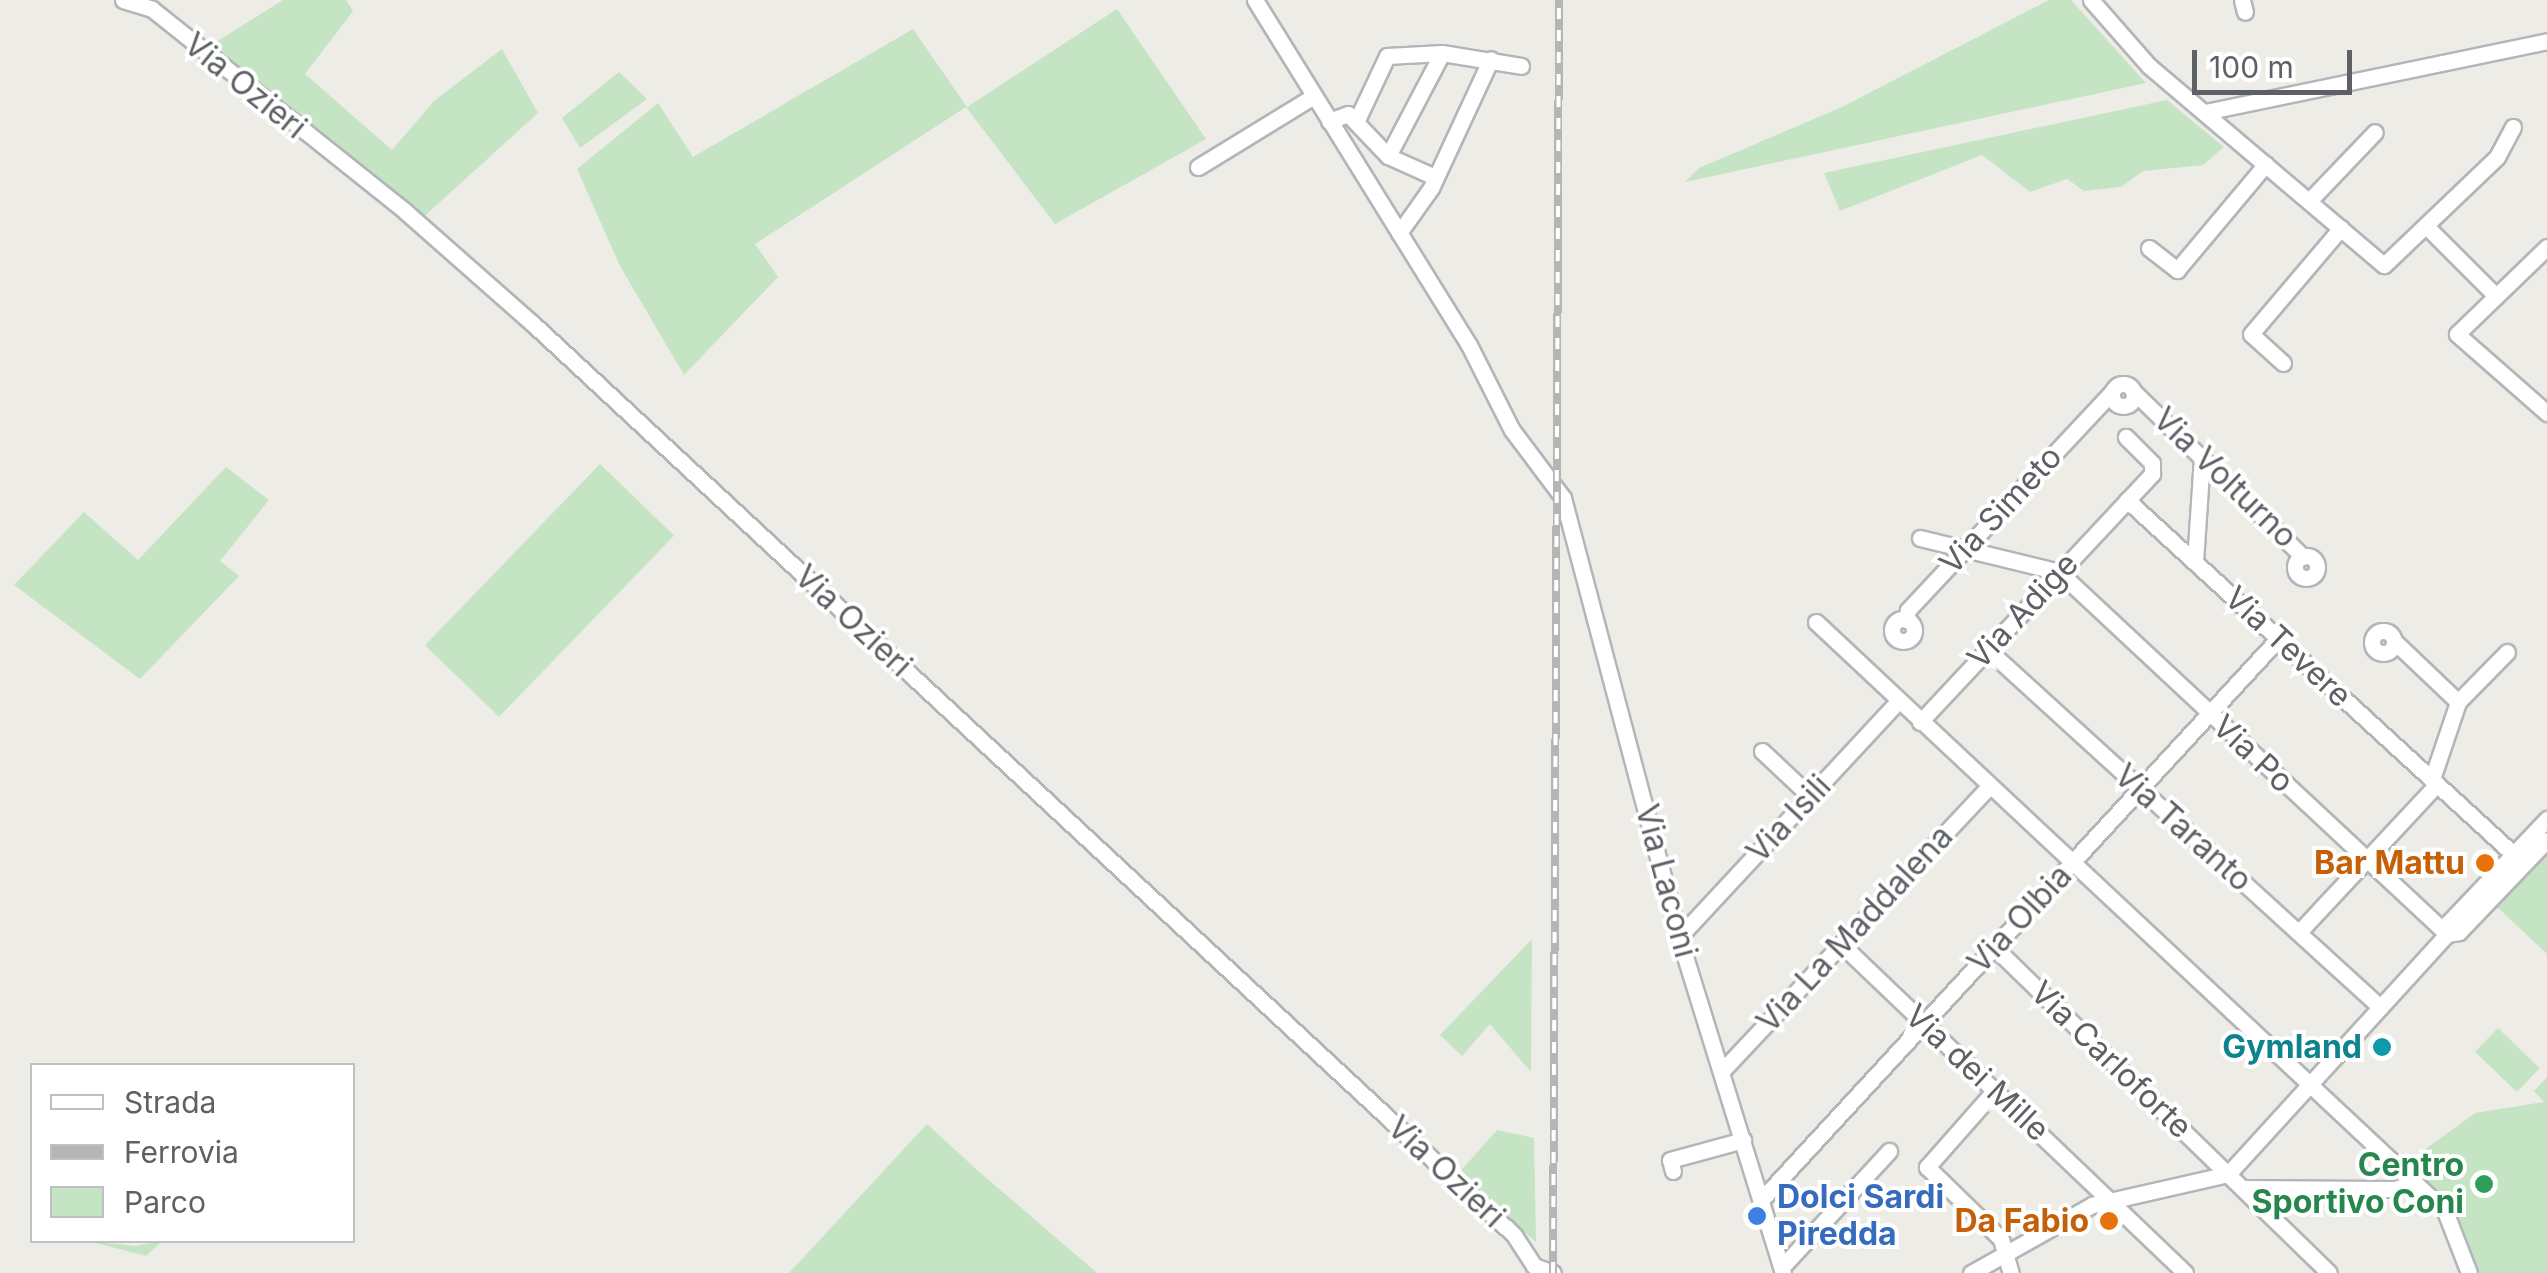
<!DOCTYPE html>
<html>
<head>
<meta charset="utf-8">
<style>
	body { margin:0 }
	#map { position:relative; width:2547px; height:1273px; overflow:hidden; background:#eeece6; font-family:Inter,sans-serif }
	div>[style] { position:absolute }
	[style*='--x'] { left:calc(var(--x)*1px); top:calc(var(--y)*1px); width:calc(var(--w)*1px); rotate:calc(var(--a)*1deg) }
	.green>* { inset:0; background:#c5e4c4; transform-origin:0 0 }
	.roads { filter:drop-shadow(2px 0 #b3b6b9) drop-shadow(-2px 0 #b3b6b9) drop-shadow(0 2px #b3b6b9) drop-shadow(0 -2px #b3b6b9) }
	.minor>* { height:15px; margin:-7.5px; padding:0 7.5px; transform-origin:7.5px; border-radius:7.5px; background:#fff }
	.minor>.ring { margin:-7.5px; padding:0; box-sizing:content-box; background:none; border:15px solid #fff; border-radius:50% }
	.rail>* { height:8px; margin-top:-4px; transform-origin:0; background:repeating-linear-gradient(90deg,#fff 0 11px,#b4b5b5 0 22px); box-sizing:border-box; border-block:2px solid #b4b5b5 }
	.dots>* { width:28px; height:28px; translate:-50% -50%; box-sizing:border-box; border:5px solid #fff; border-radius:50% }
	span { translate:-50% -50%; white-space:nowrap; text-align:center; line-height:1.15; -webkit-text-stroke:8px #fff; paint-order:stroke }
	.street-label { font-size:32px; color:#5d6165 }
	.food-label { font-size:32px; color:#c56008; font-weight:700 }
	.right { translate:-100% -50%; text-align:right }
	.culture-label { font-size:32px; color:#0d838f; font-weight:700 }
	.leisure-label { font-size:32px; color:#27864d; font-weight:700 }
	.shop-label { font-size:32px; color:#366cbe; font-weight:700 }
	.left { translate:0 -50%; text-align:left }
	.legend { position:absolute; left:30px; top:1063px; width:325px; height:180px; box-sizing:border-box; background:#fff; border:2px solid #bec0c1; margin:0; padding:12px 18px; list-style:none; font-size:30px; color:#5d6165 }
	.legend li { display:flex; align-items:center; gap:20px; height:50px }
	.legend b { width:50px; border:2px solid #bec0c1 }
	.scale { position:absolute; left:2192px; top:50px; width:160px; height:45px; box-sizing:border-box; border:5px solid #5d6165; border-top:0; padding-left:12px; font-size:30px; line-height:35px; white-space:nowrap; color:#5d6165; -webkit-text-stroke:8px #fff; paint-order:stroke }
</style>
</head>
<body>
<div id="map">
	<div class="green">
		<i style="clip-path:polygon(283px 0,346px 0,353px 11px,305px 74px,392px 150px,434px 101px,502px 49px,538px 113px,419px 221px,211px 45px)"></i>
		<i style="clip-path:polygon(2049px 0,2071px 0,2146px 83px,1685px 182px,1699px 168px,1842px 107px)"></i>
		<i style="clip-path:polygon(1117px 9px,1206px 139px,1055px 224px,966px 107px,755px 244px,778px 277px,684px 375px,620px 266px,577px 169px,658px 103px,693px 157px,913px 29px,967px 107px)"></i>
		<i style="clip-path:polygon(619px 72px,647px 99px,580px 148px,562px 118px)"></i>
		<i style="clip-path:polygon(2167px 100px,2224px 147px,2203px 165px,2143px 171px,2121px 187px,2084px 191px,2067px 179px,2030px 192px,1982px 155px,1840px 211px,1824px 173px)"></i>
		<i style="left:600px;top:464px;width:103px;height:252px;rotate:44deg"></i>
		<i style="clip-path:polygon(226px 467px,269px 500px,220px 561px,239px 576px,140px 679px,14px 585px,84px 512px,138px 560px)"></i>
		<i style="clip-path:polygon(2547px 845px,2547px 954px,2494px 904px)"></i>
		<i style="clip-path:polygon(1532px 939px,1531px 1072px,1490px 1024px,1462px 1056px,1440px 1035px)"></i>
		<i style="left:2498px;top:1028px;width:58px;height:33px;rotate:44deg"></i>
		<i style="clip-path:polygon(2547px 1077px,2547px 1273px,2478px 1273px,2452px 1209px,2401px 1167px,2475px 1113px,2544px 1102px,2534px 1091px)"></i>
		<i style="clip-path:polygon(927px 1124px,976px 1169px,1097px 1273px,789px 1273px)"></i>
		<i style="clip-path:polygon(1497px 1130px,1534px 1138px,1536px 1242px,1458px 1174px)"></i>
		<i style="clip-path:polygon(88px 1241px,136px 1246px,162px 1241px,146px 1256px)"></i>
	</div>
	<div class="roads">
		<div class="minor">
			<i style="--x:123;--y:0;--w:30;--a:17"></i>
			<i style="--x:152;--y:9;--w:325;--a:38.6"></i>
			<i style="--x:406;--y:212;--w:168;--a:41.4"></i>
			<i style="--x:532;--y:323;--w:1340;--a:42.88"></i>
			<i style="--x:1514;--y:1235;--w:37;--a:57"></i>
			<i style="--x:1534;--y:1266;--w:20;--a:20"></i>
			<i style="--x:1255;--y:0;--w:406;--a:58.2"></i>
			<i style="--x:1469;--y:345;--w:95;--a:63.2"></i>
			<i style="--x:1512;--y:430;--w:85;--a:53.1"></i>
			<i style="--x:1563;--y:498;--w:454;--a:75.2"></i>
			<i style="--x:1679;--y:937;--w:352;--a:72.8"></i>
			<i style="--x:2091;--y:0;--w:88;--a:48.7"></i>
			<i style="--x:2149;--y:66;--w:308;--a:40.3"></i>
			<i style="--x:2384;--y:265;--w:156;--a:-43.7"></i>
			<i style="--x:2497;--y:157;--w:34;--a:-62"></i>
			<i style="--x:2242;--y:0;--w:12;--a:76"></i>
			<i style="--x:2205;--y:112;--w:349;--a:-11.7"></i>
			<i style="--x:1329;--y:121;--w:20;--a:-20"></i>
			<i style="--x:1348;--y:114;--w:58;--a:46.4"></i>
			<i style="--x:1388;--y:156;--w:51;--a:24.1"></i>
			<i style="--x:1356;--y:122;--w:73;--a:-64.8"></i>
			<i style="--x:1387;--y:56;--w:55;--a:-3.1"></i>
			<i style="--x:1442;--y:53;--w:80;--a:9.3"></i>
			<i style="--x:1388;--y:156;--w:116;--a:-62.3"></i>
			<i style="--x:1198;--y:167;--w:136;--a:-31.5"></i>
			<i style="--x:2309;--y:201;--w:95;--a:-46.3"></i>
			<i style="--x:2426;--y:226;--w:99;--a:45"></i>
			<i style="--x:1399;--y:233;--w:55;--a:-54.6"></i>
			<i style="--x:1431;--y:188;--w:142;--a:-65.1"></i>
			<i style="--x:2547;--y:247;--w:125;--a:136"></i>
			<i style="--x:2457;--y:334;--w:120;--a:41.3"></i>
			<i style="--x:2149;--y:248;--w:36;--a:38"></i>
			<i style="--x:2177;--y:270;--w:138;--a:-50"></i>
			<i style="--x:2283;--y:363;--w:43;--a:-137.8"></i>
			<i style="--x:2251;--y:334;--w:139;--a:-49.7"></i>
			<i class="ring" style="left:2112px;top:384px;width:7px;height:7px"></i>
			<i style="--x:2132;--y:390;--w:239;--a:44.3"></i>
			<i style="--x:2127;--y:500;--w:537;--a:42.51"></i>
			<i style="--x:1920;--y:538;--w:143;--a:13.7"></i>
			<i style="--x:2059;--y:572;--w:531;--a:43.01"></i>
			<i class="ring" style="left:2295px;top:556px;width:7px;height:7px"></i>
			<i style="--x:2195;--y:562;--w:105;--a:-86.2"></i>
			<i class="ring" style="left:1892px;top:619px;width:7px;height:7px"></i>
			<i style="--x:1906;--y:620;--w:10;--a:-79"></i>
			<i style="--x:1908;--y:610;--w:299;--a:-46.9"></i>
			<i style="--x:1816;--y:622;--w:862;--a:43.12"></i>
			<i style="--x:2445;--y:1211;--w:66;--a:68.8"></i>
			<i class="ring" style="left:2372px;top:631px;width:7px;height:7px"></i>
			<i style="--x:2394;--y:641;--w:88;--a:43.6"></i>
			<i style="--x:1987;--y:649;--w:532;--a:42.33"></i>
			<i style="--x:1920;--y:722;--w:340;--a:-46.9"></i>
			<i style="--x:2152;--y:474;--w:11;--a:-90"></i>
			<i style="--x:2152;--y:463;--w:37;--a:-135"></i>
			<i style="--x:1762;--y:751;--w:66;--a:43.2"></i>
			<i style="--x:2432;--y:779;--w:81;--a:-71.3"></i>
			<i style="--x:2458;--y:702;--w:70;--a:-45.6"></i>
			<i style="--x:2300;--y:931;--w:201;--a:-47"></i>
			<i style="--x:2447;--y:934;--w:11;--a:-85"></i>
			<i style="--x:2448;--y:923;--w:144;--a:-46.4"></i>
			<i style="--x:1679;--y:937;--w:322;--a:-47.1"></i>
			<i style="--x:1841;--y:944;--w:476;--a:43.7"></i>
			<i style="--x:1994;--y:947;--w:467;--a:44.2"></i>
			<i style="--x:1722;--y:1071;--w:390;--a:-46.8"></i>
			<i style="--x:1995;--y:1090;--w:103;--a:131.4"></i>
			<i style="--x:1927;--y:1167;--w:103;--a:44.2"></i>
			<i style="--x:2001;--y:1239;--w:35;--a:74"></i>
			<i style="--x:1673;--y:1171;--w:11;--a:-105"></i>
			<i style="--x:1670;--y:1160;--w:76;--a:-15.3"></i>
			<i style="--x:2228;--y:1174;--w:325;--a:-47.6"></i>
			<i style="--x:2447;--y:934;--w:12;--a:-9"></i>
			<i style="--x:2459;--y:932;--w:127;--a:-46.3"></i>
			<i style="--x:2243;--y:1188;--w:152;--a:0.4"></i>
			<i style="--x:2395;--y:1189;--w:19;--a:-18"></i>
			<i style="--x:1761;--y:1200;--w:763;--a:-47.34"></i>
			<i style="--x:1782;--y:1267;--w:158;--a:-47.3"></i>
			<i style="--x:1971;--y:1273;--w:139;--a:-29.3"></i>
			<i style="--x:2092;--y:1205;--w:139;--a:-12.8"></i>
		</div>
	</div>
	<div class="rail">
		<i style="--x:1553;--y:1273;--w:1273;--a:-89.73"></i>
	</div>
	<div class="dots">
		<i style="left:2485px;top:863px;background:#e8710a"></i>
		<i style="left:2382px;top:1047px;background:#0f9aa8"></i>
		<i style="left:2484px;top:1184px;background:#2e9e5b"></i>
		<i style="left:1757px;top:1216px;background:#3f7fe0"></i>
		<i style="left:2109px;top:1221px;background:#e8710a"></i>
	</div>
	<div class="street-label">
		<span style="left:245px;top:86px;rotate:39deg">Via Ozieri</span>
		<span style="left:2225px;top:478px;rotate:44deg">Via Volturno</span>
		<span style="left:2001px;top:510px;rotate:-47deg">Via Simeto</span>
		<span style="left:2023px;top:611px;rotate:-47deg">Via Adige</span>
		<span style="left:853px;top:621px;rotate:43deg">Via Ozieri</span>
		<span style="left:2288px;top:647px;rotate:43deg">Via Tevere</span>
		<span style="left:2253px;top:754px;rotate:43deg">Via Po</span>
		<span style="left:1789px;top:819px;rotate:-47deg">Via Isili</span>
		<span style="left:2183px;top:828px;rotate:42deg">Via Taranto</span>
		<span style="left:1666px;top:881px;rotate:75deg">Via Laconi</span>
		<span style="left:2020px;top:919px;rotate:-47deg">Via Olbia</span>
		<span style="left:1855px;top:929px;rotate:-47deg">Via La Maddalena</span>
		<span style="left:2111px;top:1060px;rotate:44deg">Via Carloforte</span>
		<span style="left:1977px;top:1073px;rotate:43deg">Via dei Mille</span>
		<span style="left:1446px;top:1172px;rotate:43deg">Via Ozieri</span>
	</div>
	<div class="food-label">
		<span class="right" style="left:2465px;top:863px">Bar Mattu</span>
		<span class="right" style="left:2089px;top:1221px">Da Fabio</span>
	</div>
	<div class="culture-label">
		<span class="right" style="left:2362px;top:1047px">Gymland</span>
	</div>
	<div class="leisure-label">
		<span class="right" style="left:2464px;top:1184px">Centro<br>Sportivo Coni</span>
	</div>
	<div class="shop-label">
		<span class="left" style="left:1777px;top:1216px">Dolci Sardi<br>Piredda</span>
	</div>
	<ul class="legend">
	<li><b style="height:12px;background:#fff"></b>Strada</li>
	<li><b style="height:12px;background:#b4b5b5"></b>Ferrovia</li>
	<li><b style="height:28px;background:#c5e4c4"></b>Parco</li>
	</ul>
	<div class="scale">100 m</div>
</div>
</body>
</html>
